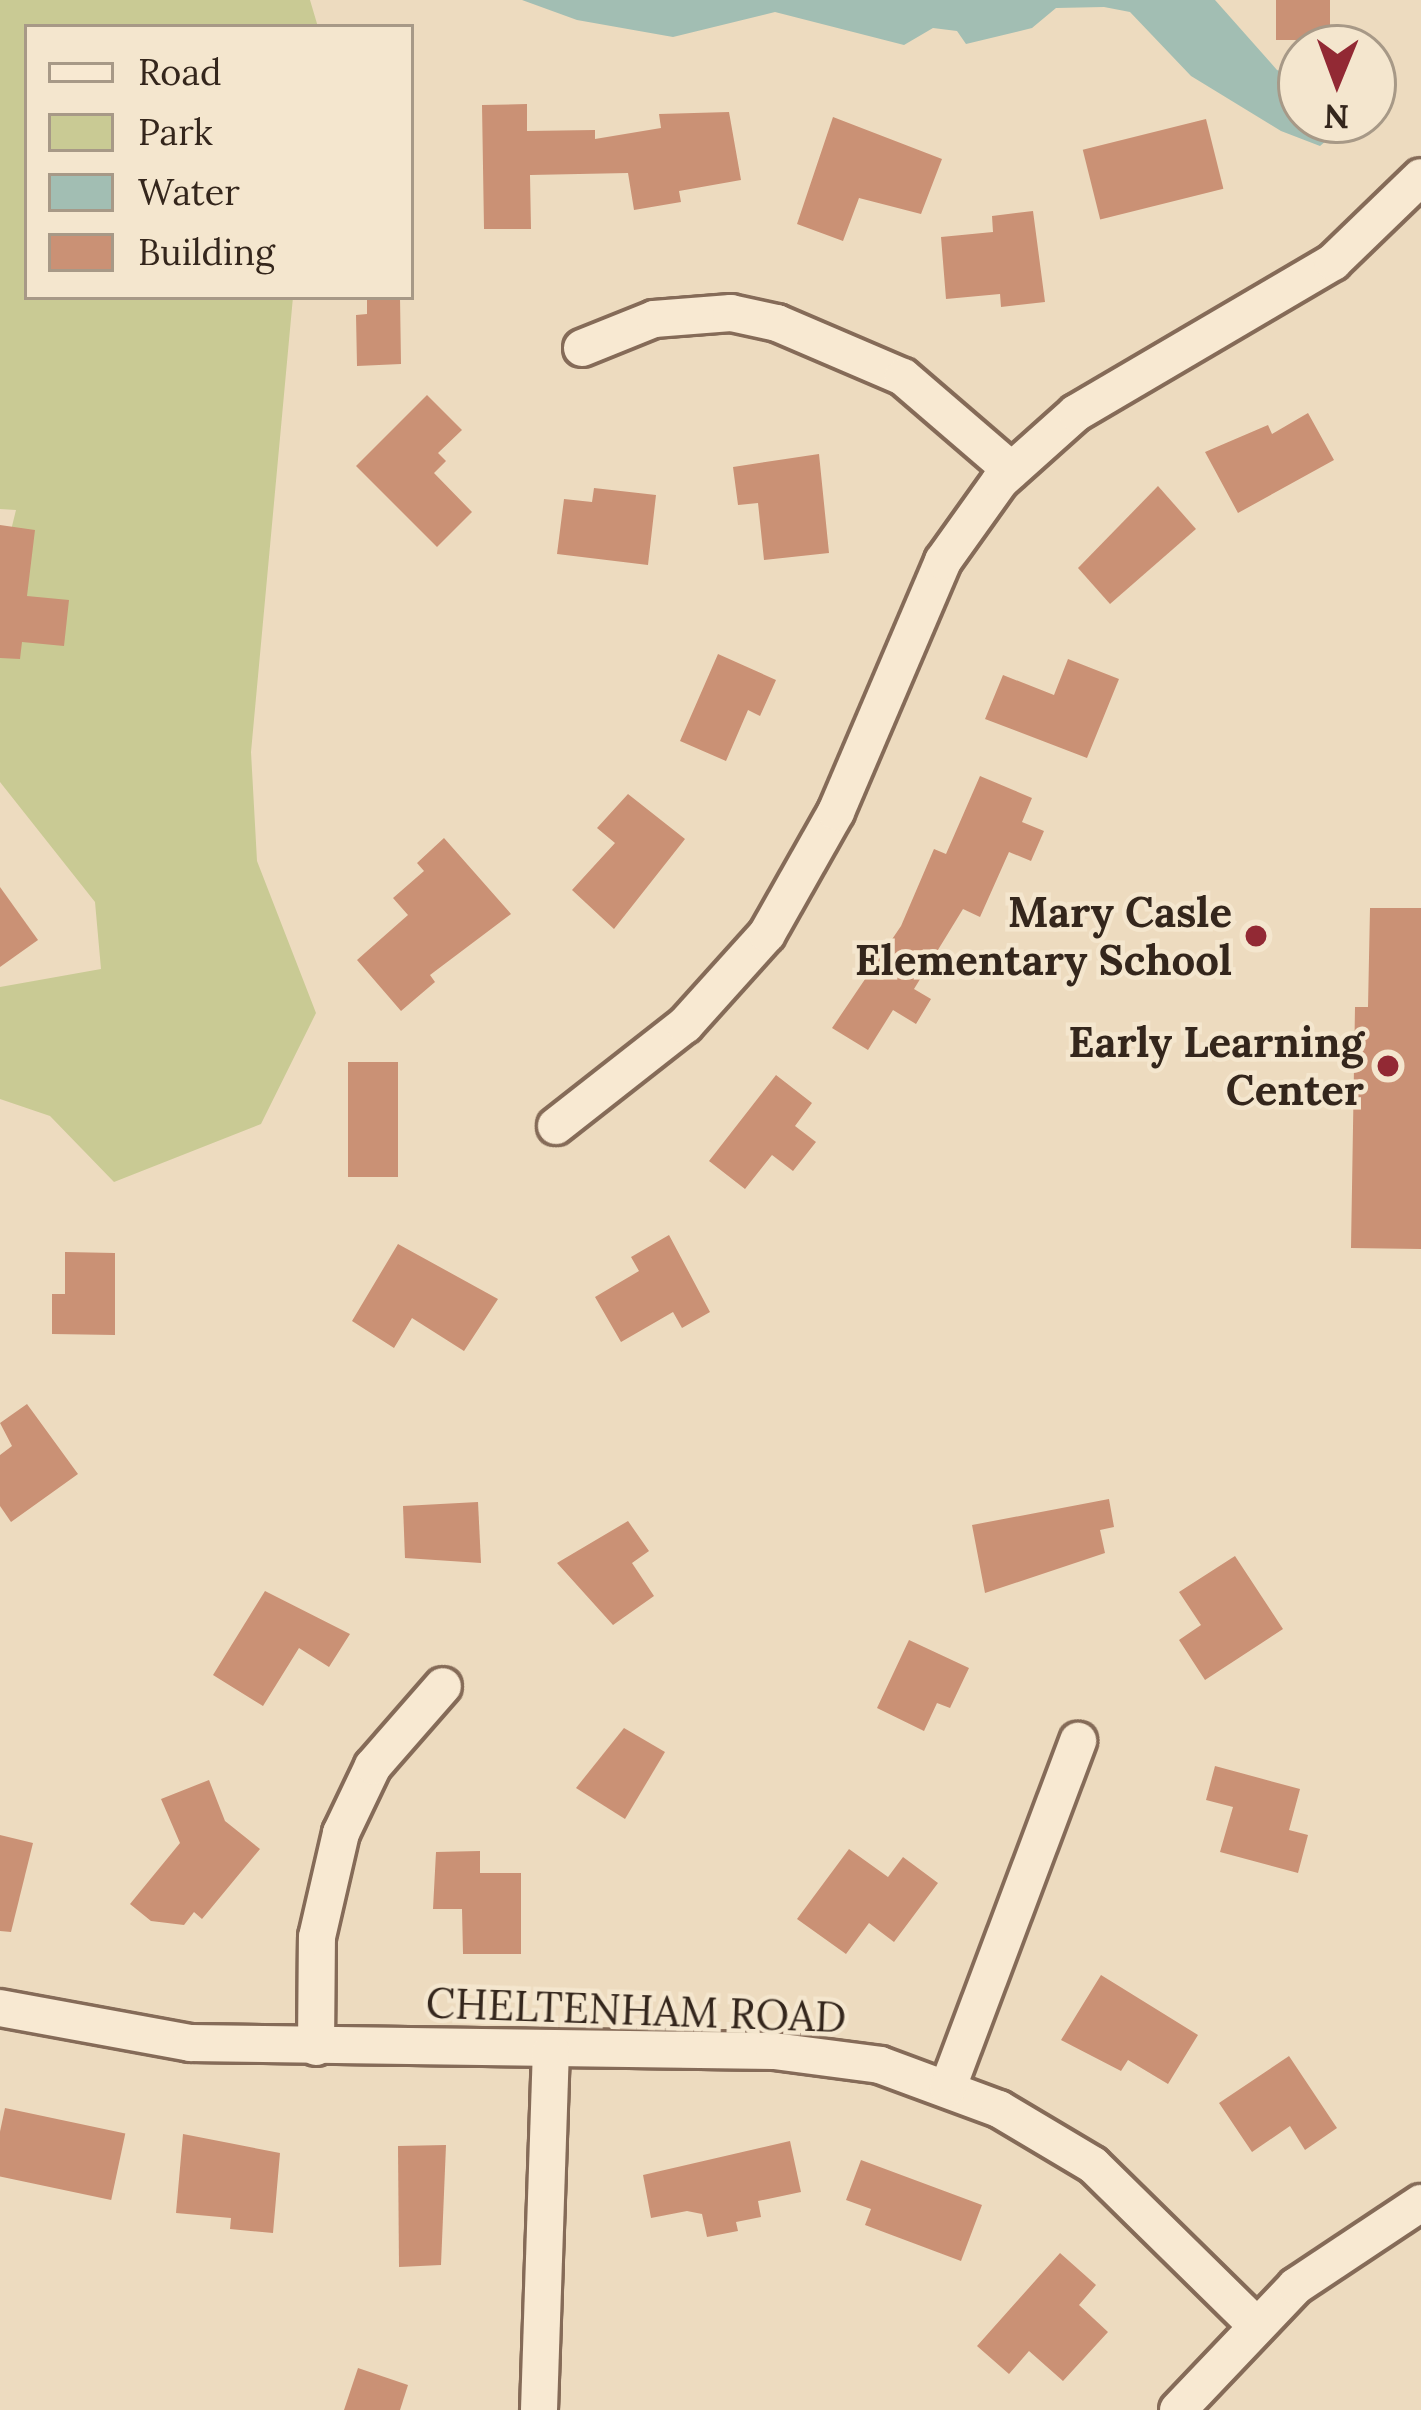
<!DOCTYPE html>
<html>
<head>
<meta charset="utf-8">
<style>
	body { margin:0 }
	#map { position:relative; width:1421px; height:2410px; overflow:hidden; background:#eddbbf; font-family:Lora,serif }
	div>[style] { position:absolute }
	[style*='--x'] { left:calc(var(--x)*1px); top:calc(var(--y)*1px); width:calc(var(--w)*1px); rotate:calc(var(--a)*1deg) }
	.green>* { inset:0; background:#c9ca94 }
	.water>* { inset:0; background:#a2beb3 }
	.building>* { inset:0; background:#ca9175; transform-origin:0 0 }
	.roads { filter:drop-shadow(3px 0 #856b58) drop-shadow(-3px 0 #856b58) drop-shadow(0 3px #856b58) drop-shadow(0 -3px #856b58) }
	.minor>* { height:36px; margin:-18px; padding:0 18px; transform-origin:18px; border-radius:18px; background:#f8e9d2 }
	.dots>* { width:33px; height:33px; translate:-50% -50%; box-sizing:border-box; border:6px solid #f4e6ce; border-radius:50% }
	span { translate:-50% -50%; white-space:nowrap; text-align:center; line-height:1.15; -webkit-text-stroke:9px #f4e6ce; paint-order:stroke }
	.poi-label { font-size:42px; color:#34261c; font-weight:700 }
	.right { translate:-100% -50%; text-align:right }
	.street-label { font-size:42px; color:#34261c }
	.legend { position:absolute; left:24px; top:24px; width:390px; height:276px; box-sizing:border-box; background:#f4e6ce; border:3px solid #a79987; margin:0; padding:15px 21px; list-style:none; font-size:36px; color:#34261c }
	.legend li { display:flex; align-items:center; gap:24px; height:60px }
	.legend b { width:60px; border:3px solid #a79987 }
	.north { position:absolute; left:1277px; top:24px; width:120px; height:120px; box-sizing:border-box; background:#f4e6ce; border:3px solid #a79987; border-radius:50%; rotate:181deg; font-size:33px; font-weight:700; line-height:48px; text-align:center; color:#34261c }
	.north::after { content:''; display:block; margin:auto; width:42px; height:54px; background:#922934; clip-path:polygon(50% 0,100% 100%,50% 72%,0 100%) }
</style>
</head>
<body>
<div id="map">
	<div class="green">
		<i style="clip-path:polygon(0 0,310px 0,318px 27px,27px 27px,27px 297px,293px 297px,251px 752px,257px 861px,316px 1013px,261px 1124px,114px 1182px,50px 1116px,0 1099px,0 987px,101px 969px,95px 902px,0 782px,0 575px,16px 510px,0 509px)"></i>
	</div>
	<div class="water">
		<i style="clip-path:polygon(522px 0,1215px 0,1277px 70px,1301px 79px,1301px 120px,1341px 120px,1342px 127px,1320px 146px,1281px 131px,1191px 76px,1130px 12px,1104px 7px,1056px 8px,1032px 28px,966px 44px,957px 31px,933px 28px,904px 45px,775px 12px,673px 37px,577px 20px)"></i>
	</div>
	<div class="building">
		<i style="left:1276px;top:0;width:54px;height:40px"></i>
		<i style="clip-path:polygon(527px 104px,527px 131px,595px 130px,595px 139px,661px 128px,659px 114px,729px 112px,741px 180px,679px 191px,681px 202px,634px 210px,628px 173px,530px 175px,531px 229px,484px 229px,482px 105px)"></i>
		<i style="clip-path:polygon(833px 117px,942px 159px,921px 214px,859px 198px,843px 241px,797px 224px)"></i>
		<i style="left:1206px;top:119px;width:72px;height:127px;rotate:76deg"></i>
		<i style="clip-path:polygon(1033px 211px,1045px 302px,1001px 307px,1000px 294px,946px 299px,941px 237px,993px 232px,992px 216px)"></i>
		<i style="clip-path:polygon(367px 297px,400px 297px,401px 364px,357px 366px,356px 315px,367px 314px)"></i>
		<i style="clip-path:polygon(427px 395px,462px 430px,438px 453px,446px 461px,434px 473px,472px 512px,437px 547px,356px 466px)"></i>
		<i style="clip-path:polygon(1308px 413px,1334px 460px,1238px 513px,1205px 452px,1268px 425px,1272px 434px)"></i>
		<i style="clip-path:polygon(819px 454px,829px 553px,764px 560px,758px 503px,738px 505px,733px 467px)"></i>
		<i style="clip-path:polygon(1158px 486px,1196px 529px,1110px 604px,1078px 568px)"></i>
		<i style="clip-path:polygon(594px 488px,656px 495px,648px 565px,557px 554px,564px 499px,592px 502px)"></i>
		<i style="clip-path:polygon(0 525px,35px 530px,27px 596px,69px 600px,64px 646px,22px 642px,20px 659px,0 658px)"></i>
		<i style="clip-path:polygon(718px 654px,776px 680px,760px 716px,748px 710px,726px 761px,680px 741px)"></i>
		<i style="clip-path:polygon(1068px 659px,1119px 679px,1087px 758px,985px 719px,1003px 675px,1054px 695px)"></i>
		<i style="clip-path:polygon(980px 776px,1032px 798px,1022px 822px,1044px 831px,1031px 861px,1009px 852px,980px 917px,963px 909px,914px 989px,931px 999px,916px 1024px,893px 1010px,868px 1050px,832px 1028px,901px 926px,934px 849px,946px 854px)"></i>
		<i style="clip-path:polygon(628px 794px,685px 839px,614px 929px,572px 890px,615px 843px,597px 828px)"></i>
		<i style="clip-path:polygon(444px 838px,511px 914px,430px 975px,435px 982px,401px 1011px,357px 960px,408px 915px,393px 898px,424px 871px,417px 863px)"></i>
		<i style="clip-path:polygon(0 887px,38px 940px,0 967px)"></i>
		<i style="clip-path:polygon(1370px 908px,1421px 908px,1421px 1249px,1351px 1248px,1355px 1007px,1368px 1007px)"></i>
		<i style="left:348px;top:1062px;width:50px;height:115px"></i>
		<i style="clip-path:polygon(776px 1075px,812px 1103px,795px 1126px,816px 1142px,793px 1171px,772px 1155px,745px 1189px,709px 1161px)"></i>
		<i style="clip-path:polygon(669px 1235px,710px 1312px,682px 1328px,673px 1312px,621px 1342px,595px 1297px,639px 1271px,631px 1257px)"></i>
		<i style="clip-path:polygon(398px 1244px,498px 1299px,464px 1351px,412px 1318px,394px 1348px,352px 1321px)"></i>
		<i style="clip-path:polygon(65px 1252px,115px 1253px,115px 1335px,52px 1334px,52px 1294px,65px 1294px)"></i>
		<i style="clip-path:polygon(27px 1404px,78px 1474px,11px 1522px,0 1506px,0 1455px,12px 1446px,0 1423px)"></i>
		<i style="clip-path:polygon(1109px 1499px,1114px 1527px,1100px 1530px,1105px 1553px,985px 1593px,972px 1525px)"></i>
		<i style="clip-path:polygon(478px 1502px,481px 1563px,405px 1558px,403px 1506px)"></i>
		<i style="clip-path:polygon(628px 1521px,649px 1551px,632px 1563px,654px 1596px,613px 1625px,557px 1563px)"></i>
		<i style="clip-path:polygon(1235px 1556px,1283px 1629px,1205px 1680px,1179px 1640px,1201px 1625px,1179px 1592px)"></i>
		<i style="clip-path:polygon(265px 1591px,350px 1634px,329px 1667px,299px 1648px,263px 1706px,213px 1675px)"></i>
		<i style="clip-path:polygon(909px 1640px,969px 1668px,950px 1708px,937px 1703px,924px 1731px,877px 1708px)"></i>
		<i style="clip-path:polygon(624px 1728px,665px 1752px,625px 1819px,576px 1788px)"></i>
		<i style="clip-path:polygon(1215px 1766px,1300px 1789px,1289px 1830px,1308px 1835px,1298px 1873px,1220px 1852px,1233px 1807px,1206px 1800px)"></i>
		<i style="clip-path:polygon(209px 1780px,225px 1821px,260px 1849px,202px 1919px,194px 1912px,184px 1925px,151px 1921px,130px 1904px,180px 1843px,161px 1799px)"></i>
		<i style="clip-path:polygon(0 1835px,33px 1843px,11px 1932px,0 1931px)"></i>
		<i style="clip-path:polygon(849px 1849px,888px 1877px,903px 1857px,938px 1883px,894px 1942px,869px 1923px,846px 1954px,797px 1919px)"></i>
		<i style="clip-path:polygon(480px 1851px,480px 1873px,521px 1873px,521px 1954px,463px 1954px,462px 1909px,433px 1909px,436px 1852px)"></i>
		<i style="clip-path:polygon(1101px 1975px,1198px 2035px,1168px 2084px,1128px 2060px,1121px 2071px,1061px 2040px)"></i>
		<i style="clip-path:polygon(1289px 2056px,1337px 2128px,1305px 2150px,1290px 2126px,1252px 2152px,1219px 2103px)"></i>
		<i style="left:5px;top:2108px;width:123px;height:68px;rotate:12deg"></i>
		<i style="clip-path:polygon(183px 2134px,280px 2153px,273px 2233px,230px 2229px,231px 2218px,176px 2213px)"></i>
		<i style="clip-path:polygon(790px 2141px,801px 2192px,758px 2201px,761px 2217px,736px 2222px,738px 2231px,707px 2237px,702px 2214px,687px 2211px,651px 2218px,643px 2175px)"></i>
		<i style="clip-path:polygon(446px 2145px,441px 2265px,399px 2267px,398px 2146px)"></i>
		<i style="clip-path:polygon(861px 2160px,982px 2205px,961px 2261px,865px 2225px,871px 2209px,846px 2200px)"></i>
		<i style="clip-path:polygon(1060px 2253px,1096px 2285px,1079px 2305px,1108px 2332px,1063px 2381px,1029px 2351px,1009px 2374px,977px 2346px)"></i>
		<i style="clip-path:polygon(358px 2368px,408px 2385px,400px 2410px,344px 2410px)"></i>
	</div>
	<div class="roads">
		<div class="minor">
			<i style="--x:582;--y:348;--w:78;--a:-21.9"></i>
			<i style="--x:654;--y:319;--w:77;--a:-4.5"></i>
			<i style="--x:731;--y:313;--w:47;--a:12.3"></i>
			<i style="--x:777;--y:323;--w:137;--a:23.2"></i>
			<i style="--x:903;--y:377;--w:143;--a:40.7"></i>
			<i style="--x:556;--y:1126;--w:164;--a:-38.1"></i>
			<i style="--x:685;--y:1025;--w:122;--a:-48"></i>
			<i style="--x:767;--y:934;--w:140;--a:-60.5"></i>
			<i style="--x:836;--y:812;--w:273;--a:-66.9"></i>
			<i style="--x:943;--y:561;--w:98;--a:-54.5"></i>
			<i style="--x:1000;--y:481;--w:102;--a:-41.8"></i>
			<i style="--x:1076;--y:413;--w:298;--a:-30.4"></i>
			<i style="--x:1333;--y:262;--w:122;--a:-44"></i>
			<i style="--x:0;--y:2008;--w:193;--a:10.4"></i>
			<i style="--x:190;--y:2043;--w:584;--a:0.78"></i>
			<i style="--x:774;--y:2051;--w:107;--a:7.5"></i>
			<i style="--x:880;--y:2065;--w:127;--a:20.3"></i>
			<i style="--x:999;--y:2109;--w:109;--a:30.8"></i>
			<i style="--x:1093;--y:2165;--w:227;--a:44.5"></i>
			<i style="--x:316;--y:2047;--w:110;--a:-89.5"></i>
			<i style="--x:317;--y:1937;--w:107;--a:-77"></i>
			<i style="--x:341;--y:1833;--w:74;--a:-64.5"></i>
			<i style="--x:373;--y:1766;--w:106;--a:-48.8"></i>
			<i style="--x:948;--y:2087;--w:370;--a:-69.4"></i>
			<i style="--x:539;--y:2410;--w:359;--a:-88.1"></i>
			<i style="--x:1178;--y:2410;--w:171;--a:-46.4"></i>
			<i style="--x:1296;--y:2286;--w:150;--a:-33.6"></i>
		</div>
	</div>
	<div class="dots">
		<i style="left:1256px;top:936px;background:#922934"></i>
		<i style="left:1388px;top:1066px;background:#922934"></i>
	</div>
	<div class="poi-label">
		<span class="right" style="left:1232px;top:936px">Mary Casle<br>Elementary School</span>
		<span class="right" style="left:1364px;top:1066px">Early Learning<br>Center</span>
	</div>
	<div class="street-label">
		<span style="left:636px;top:2010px;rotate:2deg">CHELTENHAM ROAD</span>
	</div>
	<ul class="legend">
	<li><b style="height:15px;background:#f8e9d2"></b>Road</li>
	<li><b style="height:33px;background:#c9ca94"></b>Park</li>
	<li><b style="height:33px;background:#a2beb3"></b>Water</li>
	<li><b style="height:33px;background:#ca9175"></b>Building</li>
	</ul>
	<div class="north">N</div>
</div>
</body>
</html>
